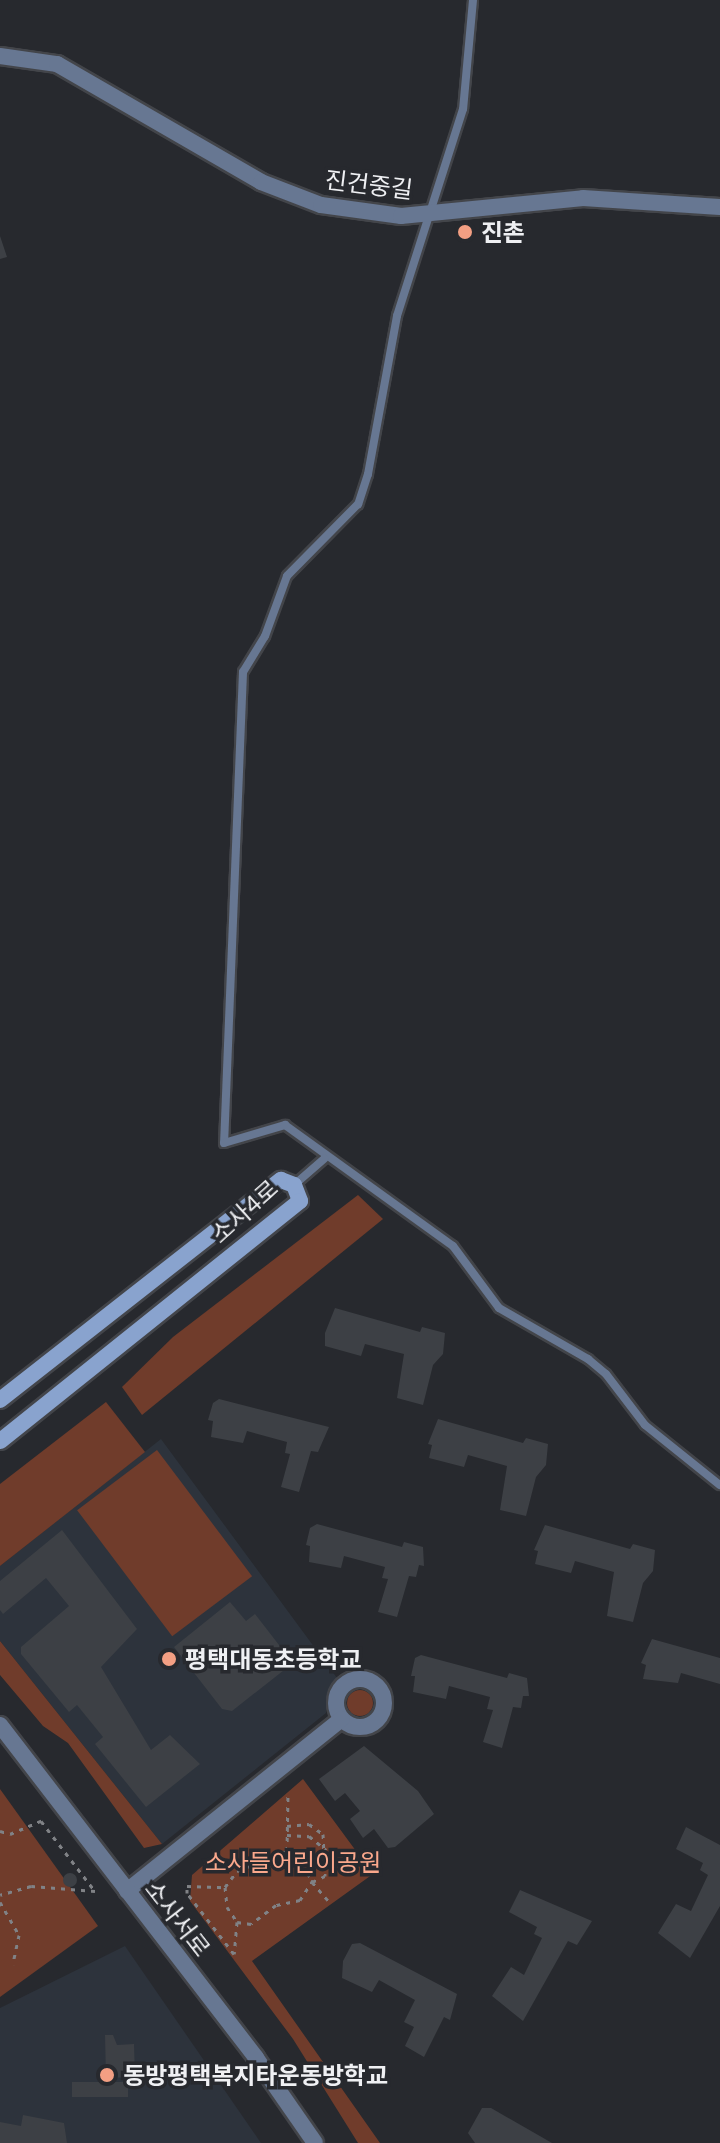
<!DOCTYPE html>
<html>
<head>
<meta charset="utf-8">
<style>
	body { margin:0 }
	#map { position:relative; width:720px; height:2143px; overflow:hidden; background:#27292e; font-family:Lato,"Noto Sans KR",sans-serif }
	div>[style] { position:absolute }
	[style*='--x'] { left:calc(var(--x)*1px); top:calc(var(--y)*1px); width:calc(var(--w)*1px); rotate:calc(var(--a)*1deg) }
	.built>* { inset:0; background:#2d333c }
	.green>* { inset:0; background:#703c2b; transform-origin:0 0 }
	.round { border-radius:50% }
	.building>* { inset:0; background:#3d4045; transform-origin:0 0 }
	.path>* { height:3px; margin-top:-1.5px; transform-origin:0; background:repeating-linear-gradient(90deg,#808286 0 4px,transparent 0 10px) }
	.roads { filter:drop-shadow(2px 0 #43454a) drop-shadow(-2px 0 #43454a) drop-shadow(0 2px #43454a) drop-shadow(0 -2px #43454a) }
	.service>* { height:8px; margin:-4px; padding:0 4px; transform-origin:4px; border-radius:4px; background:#677792 }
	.minor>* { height:16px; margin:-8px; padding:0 8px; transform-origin:8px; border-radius:8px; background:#677792 }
	.minor>.ring { margin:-8px; padding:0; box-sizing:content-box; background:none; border:16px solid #677792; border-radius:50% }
	.tertiary>* { height:16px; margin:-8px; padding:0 8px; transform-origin:8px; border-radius:8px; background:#677792 }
	.secondary>* { height:16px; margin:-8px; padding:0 8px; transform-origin:8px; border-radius:8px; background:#89a3ce }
	.dots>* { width:22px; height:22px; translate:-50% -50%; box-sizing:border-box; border:4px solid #27292e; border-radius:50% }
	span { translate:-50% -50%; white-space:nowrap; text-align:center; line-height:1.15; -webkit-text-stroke:7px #27292e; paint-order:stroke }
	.street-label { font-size:24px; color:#eff0f3 }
	.poi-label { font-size:24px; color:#eff0f3; font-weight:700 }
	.left { translate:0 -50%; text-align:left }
	.park-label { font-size:24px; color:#faa88c }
</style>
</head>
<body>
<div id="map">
	<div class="built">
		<i style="clip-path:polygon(161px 1439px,337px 1678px,328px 1690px,326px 1713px,162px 1844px,0 1641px,0 1566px)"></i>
		<i style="clip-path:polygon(125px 1946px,261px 2143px,0 2143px,0 2008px)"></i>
	</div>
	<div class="green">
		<i style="clip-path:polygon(358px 1195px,383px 1219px,142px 1415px,122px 1387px,173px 1337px)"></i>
		<i style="clip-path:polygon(106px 1402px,145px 1452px,0 1566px,0 1484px)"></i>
		<i style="left:157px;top:1450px;width:158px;height:100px;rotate:53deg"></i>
		<i style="clip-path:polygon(0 1641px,162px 1844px,144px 1848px,68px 1743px,43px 1726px,0 1675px)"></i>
		<i class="round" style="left:347px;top:1690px;width:26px;height:26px"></i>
		<i style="clip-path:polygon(303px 1779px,373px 1874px,252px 1961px,380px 2143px,358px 2143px,293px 2039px,190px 1901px,192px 1875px)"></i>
		<i style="clip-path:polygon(0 1789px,98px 1926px,0 1997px)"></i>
	</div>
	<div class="building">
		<i style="clip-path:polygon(0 236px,7px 257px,0 259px)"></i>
		<i style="clip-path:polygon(335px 1308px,420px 1332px,422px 1327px,445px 1333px,443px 1354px,433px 1365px,423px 1405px,397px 1398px,404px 1354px,365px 1344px,361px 1356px,325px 1346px,325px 1333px)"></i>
		<i style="clip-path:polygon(219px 1399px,329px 1427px,318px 1452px,311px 1451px,299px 1492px,281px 1487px,290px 1454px,285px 1453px,287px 1442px,247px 1431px,243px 1443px,211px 1437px,213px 1421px,208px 1420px,213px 1403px)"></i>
		<i style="clip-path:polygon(438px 1419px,523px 1443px,526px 1438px,548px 1444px,546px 1465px,536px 1477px,526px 1516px,500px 1510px,507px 1466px,468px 1455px,464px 1467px,429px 1458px,432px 1445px,428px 1444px)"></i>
		<i style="clip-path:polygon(317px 1524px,402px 1547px,404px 1542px,423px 1547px,424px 1566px,419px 1565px,416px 1577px,409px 1576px,397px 1617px,378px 1612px,388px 1579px,382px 1578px,385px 1567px,344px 1556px,341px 1568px,309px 1562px,310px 1546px,306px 1545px,310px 1528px)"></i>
		<i style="clip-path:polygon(545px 1525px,630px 1549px,633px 1544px,655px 1550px,653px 1571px,643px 1583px,633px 1622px,607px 1616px,614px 1572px,575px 1561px,571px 1573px,535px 1564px,538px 1551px,534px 1550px)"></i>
		<i style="clip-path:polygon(62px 1530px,137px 1629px,101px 1667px,151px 1750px,170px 1735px,200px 1764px,146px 1807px,95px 1744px,103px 1737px,77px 1705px,69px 1712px,21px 1654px,21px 1647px,69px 1606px,46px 1578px,3px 1614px,0 1610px,0 1581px)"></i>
		<i style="clip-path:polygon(230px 1602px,246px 1621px,255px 1614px,293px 1663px,232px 1711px,222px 1709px,174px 1647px)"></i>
		<i style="clip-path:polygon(652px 1639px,720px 1658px,720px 1684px,681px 1673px,678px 1683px,643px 1679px,646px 1665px,641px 1663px)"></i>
		<i style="clip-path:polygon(421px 1655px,507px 1678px,509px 1673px,527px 1678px,529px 1696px,523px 1696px,521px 1708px,513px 1707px,502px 1748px,483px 1742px,493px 1710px,487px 1709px,490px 1697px,449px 1686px,446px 1699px,413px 1692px,415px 1676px,411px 1676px,415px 1658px)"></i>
		<i style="clip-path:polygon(364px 1746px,418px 1791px,434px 1814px,395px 1847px,388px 1848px,374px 1829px,363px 1838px,350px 1819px,360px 1811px,345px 1793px,335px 1801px,319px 1779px)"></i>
		<i style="clip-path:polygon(686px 1827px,720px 1845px,720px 1906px,690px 1958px,658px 1933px,676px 1904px,691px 1911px,708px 1875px,700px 1870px,703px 1863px,676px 1849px)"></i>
		<i class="round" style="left:63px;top:1873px;width:14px;height:14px"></i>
		<i style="clip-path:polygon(520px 1890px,592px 1921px,577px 1945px,568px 1941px,523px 2021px,492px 1996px,511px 1967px,524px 1975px,542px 1938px,534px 1934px,537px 1927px,509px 1912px)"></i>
		<i style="clip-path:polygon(360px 1943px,457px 1994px,450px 2020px,444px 2017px,424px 2057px,405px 2046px,414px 2027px,404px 2022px,415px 2000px,379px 1980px,372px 1992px,342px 1978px,343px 1961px,352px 1944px)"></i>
		<i style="clip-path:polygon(105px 2035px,113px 2035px,117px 2045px,134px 2044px,135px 2077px,106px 2078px)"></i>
		<i style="left:72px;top:2082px;width:56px;height:15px"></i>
		<i style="clip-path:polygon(482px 2108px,491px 2108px,552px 2143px,475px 2143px,468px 2133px)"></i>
		<i style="clip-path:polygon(23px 2115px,64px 2123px,67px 2143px,0 2143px,0 2122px,21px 2126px)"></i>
	</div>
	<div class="path">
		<i style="--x:287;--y:1826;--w:22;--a:-5"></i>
		<i style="--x:309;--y:1824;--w:17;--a:36"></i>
		<i style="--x:323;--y:1834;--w:42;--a:87.3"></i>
		<i style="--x:325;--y:1876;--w:14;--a:155"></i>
		<i style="--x:312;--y:1882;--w:28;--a:49"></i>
		<i style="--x:0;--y:1831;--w:10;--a:17"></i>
		<i style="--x:10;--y:1834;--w:34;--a:-23"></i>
		<i style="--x:41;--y:1821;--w:88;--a:52.4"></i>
		<i style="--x:95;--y:1891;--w:64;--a:-175.5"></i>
		<i style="--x:31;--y:1886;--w:32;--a:164"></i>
		<i style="--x:287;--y:1835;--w:22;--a:3"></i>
		<i style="--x:309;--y:1836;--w:22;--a:39"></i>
		<i style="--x:287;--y:1851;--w:39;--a:48"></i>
		<i style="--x:313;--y:1880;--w:24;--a:123"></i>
		<i style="--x:300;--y:1900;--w:25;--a:168"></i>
		<i style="--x:276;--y:1905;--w:31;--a:143"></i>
		<i style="--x:251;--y:1924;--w:14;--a:-172"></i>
		<i style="--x:237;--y:1922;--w:32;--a:95"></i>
		<i style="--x:234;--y:1954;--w:77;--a:-127.6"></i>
		<i style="--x:187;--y:1893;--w:7;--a:-90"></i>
		<i style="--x:187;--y:1886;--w:38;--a:2"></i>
		<i style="--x:225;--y:1887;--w:20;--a:-53"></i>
		<i style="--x:237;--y:1871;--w:54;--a:-21.8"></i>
		<i style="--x:287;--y:1851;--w:55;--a:-89"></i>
		<i style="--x:225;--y:1887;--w:20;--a:84"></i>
		<i style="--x:227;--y:1907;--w:18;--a:56"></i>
		<i style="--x:0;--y:1902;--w:38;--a:60"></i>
		<i style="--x:19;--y:1935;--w:30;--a:102"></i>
	</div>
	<div class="roads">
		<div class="service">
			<i style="--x:473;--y:0;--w:109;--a:95.2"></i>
			<i style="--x:463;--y:109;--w:217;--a:107.7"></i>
			<i style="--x:397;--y:316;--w:161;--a:100.4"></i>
			<i style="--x:368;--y:474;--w:32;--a:108"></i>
			<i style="--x:358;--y:504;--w:101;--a:134.6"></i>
			<i style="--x:287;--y:576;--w:64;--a:110.1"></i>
			<i style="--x:265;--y:636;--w:42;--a:121.4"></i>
			<i style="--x:243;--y:672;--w:471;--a:92.3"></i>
			<i style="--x:224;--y:1143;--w:64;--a:-16.4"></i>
			<i style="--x:285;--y:1125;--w:207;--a:35.8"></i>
			<i style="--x:453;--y:1246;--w:77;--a:53.4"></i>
			<i style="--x:499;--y:1308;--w:103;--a:29.8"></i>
			<i style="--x:588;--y:1359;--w:23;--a:40"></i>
			<i style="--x:606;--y:1374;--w:64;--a:52.6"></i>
			<i style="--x:645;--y:1425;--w:96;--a:38.7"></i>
			<i style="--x:294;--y:1185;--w:40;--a:-41"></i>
		</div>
		<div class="minor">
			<i style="--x:0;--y:56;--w:58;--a:8"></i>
			<i style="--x:57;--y:64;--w:236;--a:30"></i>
			<i style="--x:261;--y:182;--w:64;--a:21"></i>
			<i style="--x:321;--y:205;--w:81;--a:7.8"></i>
			<i style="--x:401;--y:216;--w:183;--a:-5.6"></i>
			<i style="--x:583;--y:198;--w:137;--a:3.8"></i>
			<i class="ring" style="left:336px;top:1679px;width:32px;height:32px"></i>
			<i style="--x:127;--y:1891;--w:275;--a:-38.7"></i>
		</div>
		<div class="tertiary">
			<i style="--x:0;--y:1725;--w:420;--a:52.4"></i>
			<i style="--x:256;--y:2058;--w:103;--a:55.2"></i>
		</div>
		<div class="secondary">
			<i style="--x:0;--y:1400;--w:357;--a:-38.1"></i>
			<i style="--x:281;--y:1180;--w:14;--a:21"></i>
			<i style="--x:294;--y:1185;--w:17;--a:69"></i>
			<i style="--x:300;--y:1201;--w:384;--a:141.3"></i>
		</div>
	</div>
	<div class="dots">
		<i style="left:465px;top:232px;background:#f39f83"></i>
		<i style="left:169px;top:1659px;background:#f39f83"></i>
		<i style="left:107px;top:2075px;background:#f39f83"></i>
	</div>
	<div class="street-label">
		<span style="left:369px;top:184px;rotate:7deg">진건중길</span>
		<span style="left:244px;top:1211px;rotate:-42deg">소사4로</span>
		<span style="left:178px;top:1918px;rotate:52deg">소사서로</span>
	</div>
	<div class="poi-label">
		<span class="left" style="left:481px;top:232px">진촌</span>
		<span class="left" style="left:185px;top:1659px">평택대동초등학교</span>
		<span class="left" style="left:123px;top:2075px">동방평택복지타운동방학교</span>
	</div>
	<div class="park-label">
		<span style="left:293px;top:1862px">소사들어린이공원</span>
	</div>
</div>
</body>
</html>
